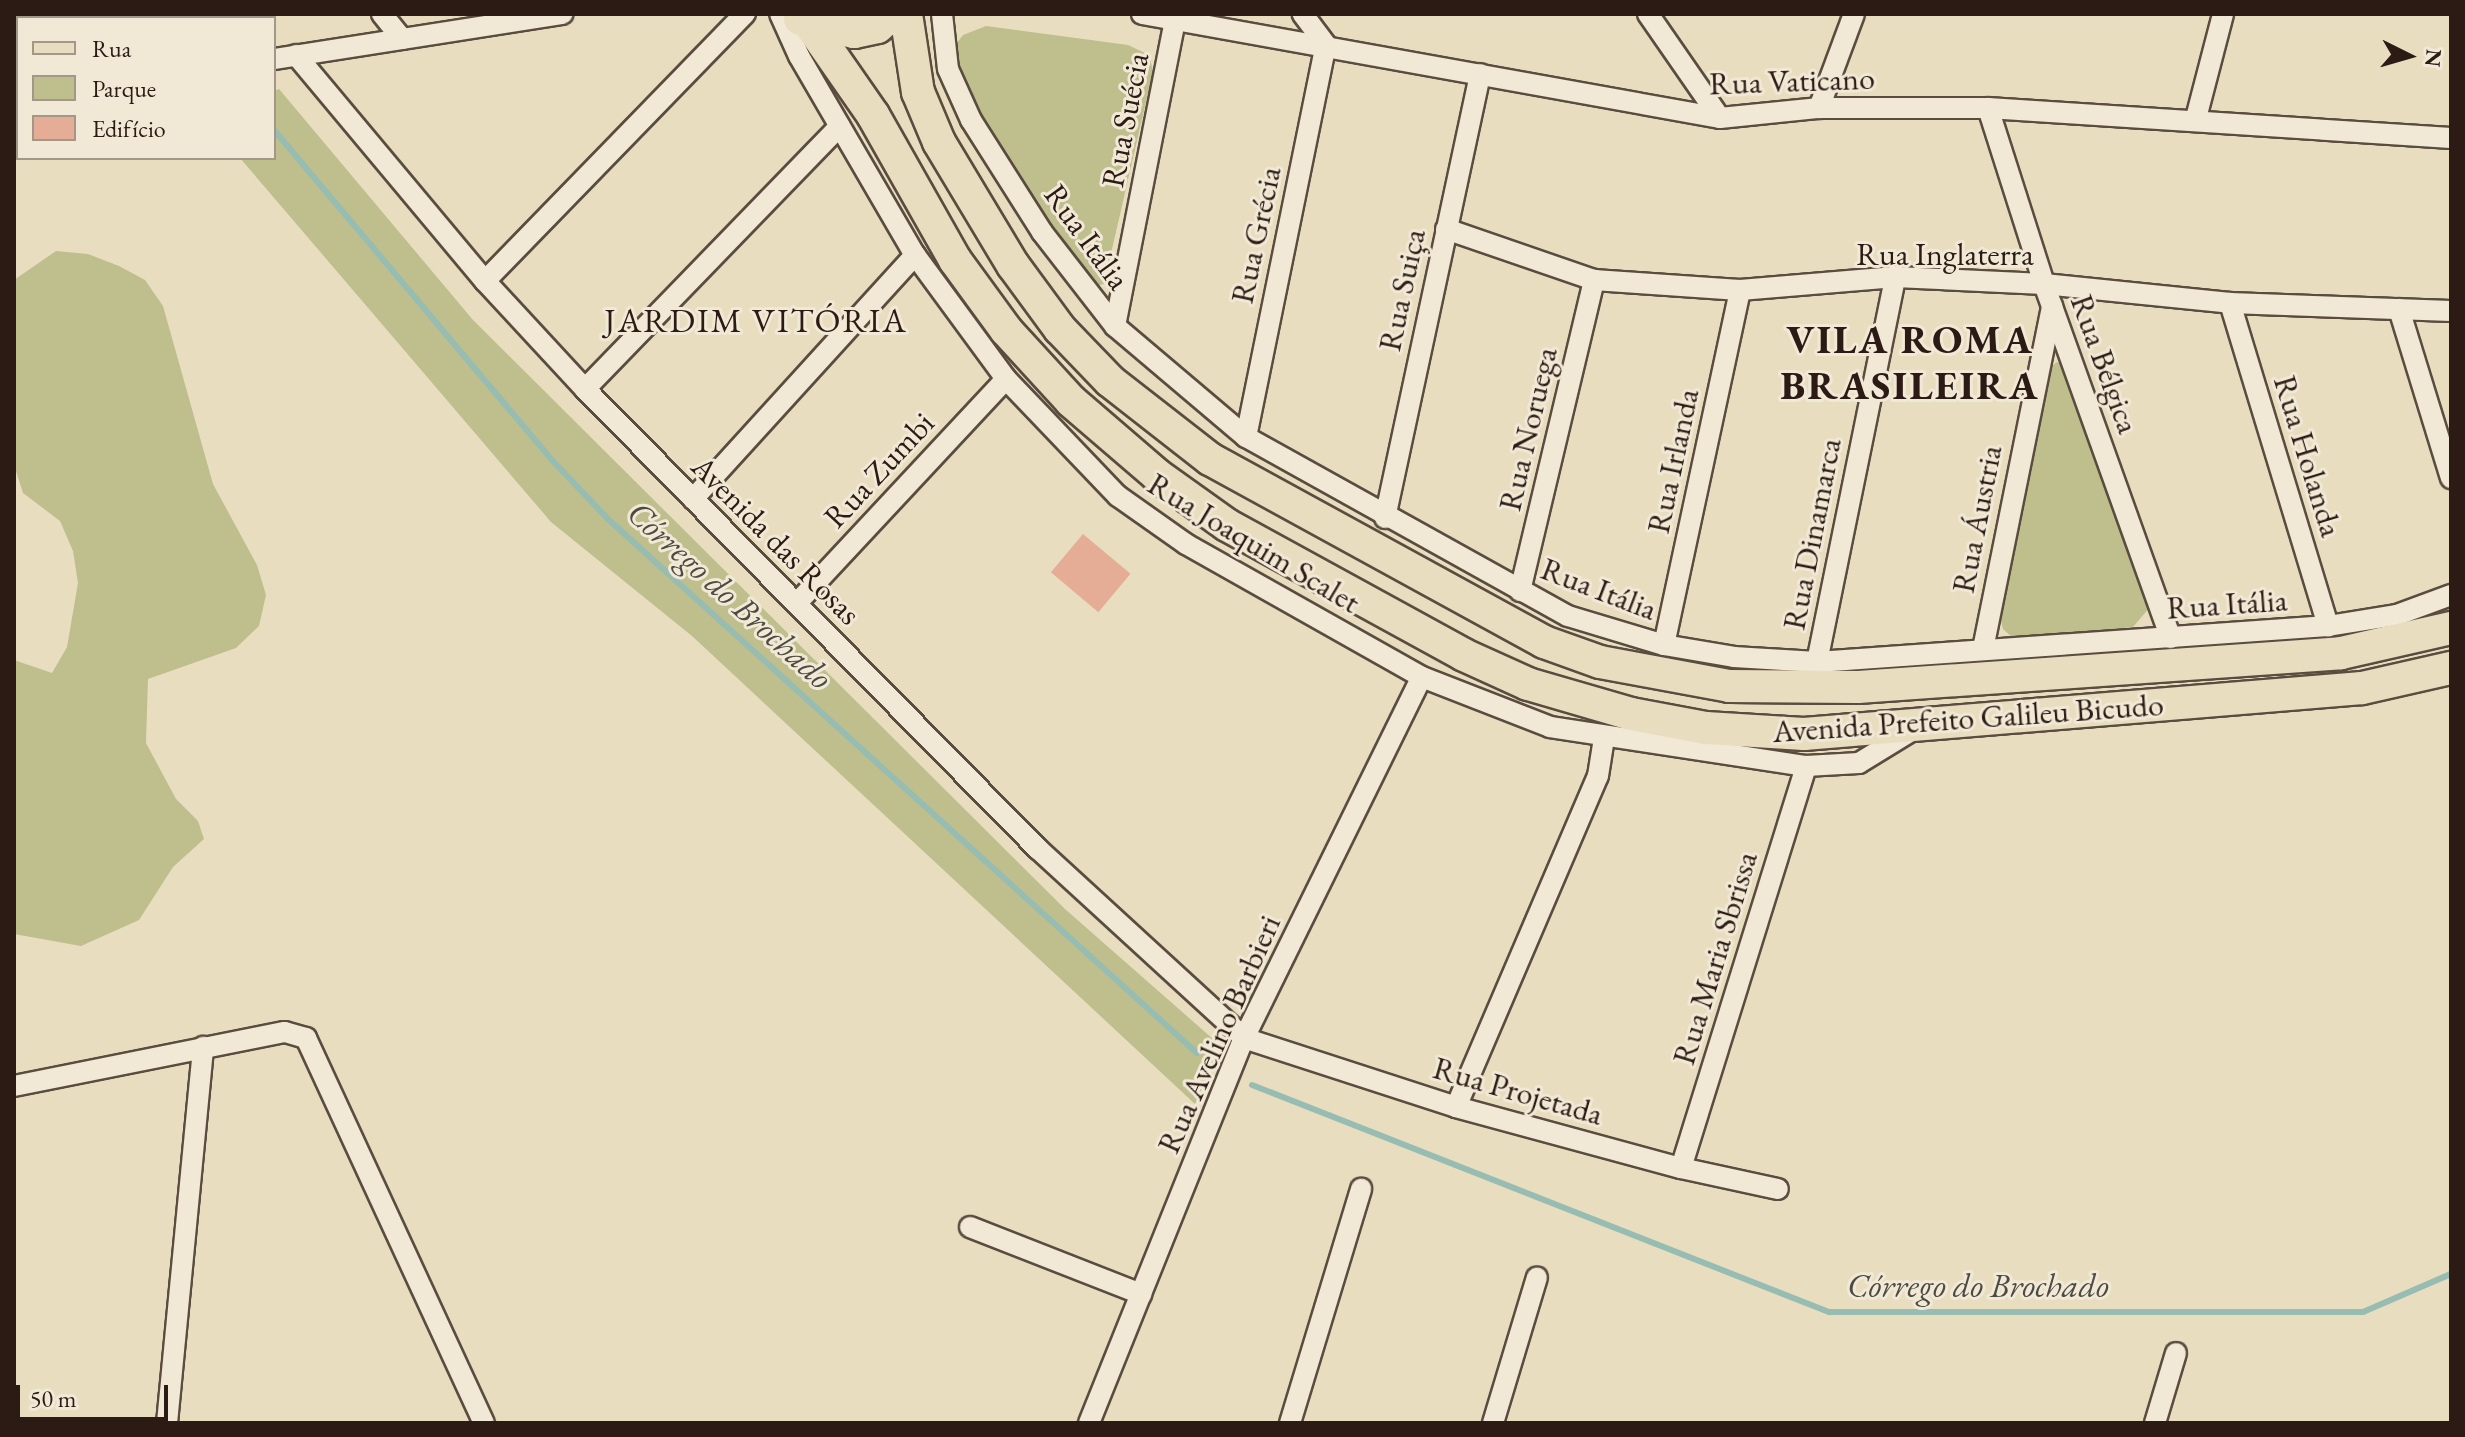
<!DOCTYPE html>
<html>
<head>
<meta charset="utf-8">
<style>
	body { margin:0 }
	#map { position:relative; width:2465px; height:1437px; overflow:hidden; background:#e9ddc0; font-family:"EB Garamond",serif }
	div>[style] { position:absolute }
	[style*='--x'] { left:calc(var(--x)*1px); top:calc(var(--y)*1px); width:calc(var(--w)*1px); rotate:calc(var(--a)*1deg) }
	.green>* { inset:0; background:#bfbe8d }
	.stream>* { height:6px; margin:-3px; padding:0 3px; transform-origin:3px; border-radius:3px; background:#97bcb2 }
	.building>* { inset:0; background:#e5ad95; transform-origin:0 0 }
	.roads { filter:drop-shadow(2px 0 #5a4c3f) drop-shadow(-2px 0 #5a4c3f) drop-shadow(0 2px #5a4c3f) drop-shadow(0 -2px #5a4c3f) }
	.street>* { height:20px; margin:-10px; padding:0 10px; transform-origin:10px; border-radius:10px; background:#f1e9d6 }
	.primary>* { height:32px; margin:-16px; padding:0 16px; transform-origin:16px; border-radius:16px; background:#e9ddc0 }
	span { translate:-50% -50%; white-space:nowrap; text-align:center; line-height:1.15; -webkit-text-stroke:6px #f1e9d6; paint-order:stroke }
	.street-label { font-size:32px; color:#2b1b14 }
	.neighbourhood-label { font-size:34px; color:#2b1b14; letter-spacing:2px }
	.water-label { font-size:34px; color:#4b4b43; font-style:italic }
	.district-label { font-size:40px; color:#2b1b14; font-weight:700; letter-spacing:2px }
	.frame { position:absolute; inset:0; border:16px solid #2b1b14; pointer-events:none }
	.legend { position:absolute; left:16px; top:16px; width:260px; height:144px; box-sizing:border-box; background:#f1e9d6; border:2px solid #a29788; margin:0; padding:10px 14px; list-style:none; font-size:24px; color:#2b1b14 }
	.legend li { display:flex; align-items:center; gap:16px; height:40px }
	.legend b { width:40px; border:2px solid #a29788 }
	.north { position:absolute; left:2369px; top:16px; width:80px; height:80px; -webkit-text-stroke:6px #f1e9d6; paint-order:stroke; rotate:95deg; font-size:22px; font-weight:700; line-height:32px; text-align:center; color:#2b1b14 }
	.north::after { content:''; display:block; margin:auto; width:28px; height:36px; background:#2b1b14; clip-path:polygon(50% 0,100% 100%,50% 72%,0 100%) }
	.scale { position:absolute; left:16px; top:1385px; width:152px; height:36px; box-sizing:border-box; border:4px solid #2b1b14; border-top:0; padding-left:10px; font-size:24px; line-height:28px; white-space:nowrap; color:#2b1b14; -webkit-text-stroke:6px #f1e9d6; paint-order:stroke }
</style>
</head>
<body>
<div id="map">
	<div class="green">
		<i style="clip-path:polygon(986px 26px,1128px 45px,1149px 55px,1153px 71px,1104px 284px,1094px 286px,1084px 276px,1002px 155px,956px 72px,952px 49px,963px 35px)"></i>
		<i style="clip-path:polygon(279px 89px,473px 320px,1065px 909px,1221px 1046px,1195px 1104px,692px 636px,551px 522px,240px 158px,274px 158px,274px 91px)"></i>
		<i style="clip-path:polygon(56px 251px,88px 254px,119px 266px,145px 280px,163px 306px,213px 484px,257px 565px,266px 595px,259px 626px,236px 648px,148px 679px,146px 743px,176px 799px,198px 821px,204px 839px,173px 867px,139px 920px,81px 946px,14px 934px,14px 660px,52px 673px,67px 647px,78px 583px,73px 551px,60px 521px,23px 493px,14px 465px,14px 280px)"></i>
		<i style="clip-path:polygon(2057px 362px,2066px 365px,2150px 607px,2133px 627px,2014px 639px,2003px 629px,2000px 617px,2037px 392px,2044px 372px)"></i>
	</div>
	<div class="stream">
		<i style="--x:274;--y:130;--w:431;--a:49.9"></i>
		<i style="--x:552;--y:460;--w:81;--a:46.5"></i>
		<i style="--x:608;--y:519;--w:795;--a:42.2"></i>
		<i style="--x:1252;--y:1085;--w:620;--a:21.48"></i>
		<i style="--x:1829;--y:1312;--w:534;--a:0"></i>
		<i style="--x:2363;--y:1312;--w:96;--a:-23.4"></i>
	</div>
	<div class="building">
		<i style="left:1083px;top:534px;width:62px;height:50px;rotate:40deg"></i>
	</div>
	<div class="roads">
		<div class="street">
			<i style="--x:141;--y:14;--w:6;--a:45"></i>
			<i style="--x:233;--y:14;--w:5;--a:53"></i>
			<i style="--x:382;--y:14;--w:32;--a:51"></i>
			<i style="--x:780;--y:14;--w:46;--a:65.7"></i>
			<i style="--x:799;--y:56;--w:230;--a:59.8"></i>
			<i style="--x:915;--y:255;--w:154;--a:53.7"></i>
			<i style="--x:1006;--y:379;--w:162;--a:46.3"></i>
			<i style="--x:1118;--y:496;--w:83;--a:35.2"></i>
			<i style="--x:1186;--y:544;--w:271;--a:29.4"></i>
			<i style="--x:1422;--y:677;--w:137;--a:21.3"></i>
			<i style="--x:1550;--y:727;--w:259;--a:8.7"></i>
			<i style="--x:1806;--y:766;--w:53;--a:-3.2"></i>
			<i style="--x:1859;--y:763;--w:67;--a:-31.6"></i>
			<i style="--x:942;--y:14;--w:55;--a:83.8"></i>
			<i style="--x:948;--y:69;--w:56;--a:65.7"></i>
			<i style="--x:971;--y:120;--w:133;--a:57.6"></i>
			<i style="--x:1042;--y:232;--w:119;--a:52.2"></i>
			<i style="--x:1115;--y:326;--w:172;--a:40.3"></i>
			<i style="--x:1246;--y:437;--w:368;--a:29.1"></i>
			<i style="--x:1568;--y:616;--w:100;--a:16.8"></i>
			<i style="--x:1664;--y:645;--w:71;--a:9.7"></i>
			<i style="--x:1734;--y:657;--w:83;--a:3.4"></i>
			<i style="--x:1817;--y:662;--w:512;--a:-4.03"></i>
			<i style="--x:2328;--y:626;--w:70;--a:-9.1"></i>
			<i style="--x:2397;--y:615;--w:58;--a:-20.3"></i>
			<i style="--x:1142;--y:14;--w:587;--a:10.2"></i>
			<i style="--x:1720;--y:118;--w:100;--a:-5.8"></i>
			<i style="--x:1819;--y:108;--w:169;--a:0"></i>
			<i style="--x:1988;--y:108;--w:464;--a:3.7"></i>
			<i style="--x:1648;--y:14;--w:126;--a:55.3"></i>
			<i style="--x:296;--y:55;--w:295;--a:50.1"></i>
			<i style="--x:485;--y:281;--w:147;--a:47.2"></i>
			<i style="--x:585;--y:389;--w:646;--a:45.44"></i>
			<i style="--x:1038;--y:849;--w:280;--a:42.5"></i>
			<i style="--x:1244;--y:1038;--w:223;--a:18"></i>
			<i style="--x:1456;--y:1107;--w:233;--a:15.2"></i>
			<i style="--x:1681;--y:1168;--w:99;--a:12.2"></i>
			<i style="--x:274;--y:59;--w:292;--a:-8.9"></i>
			<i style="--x:14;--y:105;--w:4;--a:-14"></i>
			<i style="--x:1819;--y:108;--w:100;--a:-69.6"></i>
			<i style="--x:1988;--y:108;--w:185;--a:72.3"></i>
			<i style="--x:2044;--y:284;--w:376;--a:70.3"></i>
			<i style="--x:2196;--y:118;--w:107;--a:-75.4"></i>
			<i style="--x:1446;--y:229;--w:157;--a:19"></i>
			<i style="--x:1594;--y:280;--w:146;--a:3.9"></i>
			<i style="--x:1740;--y:290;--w:156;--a:-4.8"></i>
			<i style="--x:1895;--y:277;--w:149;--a:2.7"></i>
			<i style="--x:2044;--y:284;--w:187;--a:5.8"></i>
			<i style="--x:2230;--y:303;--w:221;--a:2.1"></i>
			<i style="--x:485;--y:281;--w:373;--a:-45.8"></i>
			<i style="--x:2230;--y:303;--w:338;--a:73.1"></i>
			<i style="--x:2399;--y:309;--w:177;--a:72.9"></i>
			<i style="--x:1115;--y:326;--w:312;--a:-78.9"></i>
			<i style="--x:585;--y:389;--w:366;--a:-45.9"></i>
			<i style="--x:1246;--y:437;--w:400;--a:-78.5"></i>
			<i style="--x:1326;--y:45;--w:39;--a:-127"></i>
			<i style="--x:693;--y:499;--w:330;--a:-47.7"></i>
			<i style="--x:1385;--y:518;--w:454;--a:-77.9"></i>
			<i style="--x:1520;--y:591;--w:320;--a:-76.6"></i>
			<i style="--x:797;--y:603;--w:306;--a:-47"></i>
			<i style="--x:1664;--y:645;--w:363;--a:-77.9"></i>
			<i style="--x:1983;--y:649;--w:350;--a:-78.6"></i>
			<i style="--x:1817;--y:662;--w:393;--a:-78.5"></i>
			<i style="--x:14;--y:1086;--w:276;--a:-11.3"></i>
			<i style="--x:285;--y:1032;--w:22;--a:16"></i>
			<i style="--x:306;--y:1038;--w:424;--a:65.2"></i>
			<i style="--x:1456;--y:1107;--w:360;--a:-66.8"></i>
			<i style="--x:1598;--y:776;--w:38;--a:-81"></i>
			<i style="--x:1681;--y:1168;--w:421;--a:-72.7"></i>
			<i style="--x:970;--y:1227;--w:184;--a:21.4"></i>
			<i style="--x:167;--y:1423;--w:378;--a:-84.5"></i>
			<i style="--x:1089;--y:1423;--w:415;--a:-68.1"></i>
			<i style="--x:1244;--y:1038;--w:402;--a:-63.8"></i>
			<i style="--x:1290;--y:1423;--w:245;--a:-73.1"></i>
			<i style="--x:1493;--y:1423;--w:152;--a:-73.2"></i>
			<i style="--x:2155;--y:1423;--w:73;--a:-73.3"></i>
		</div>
		<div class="primary">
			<i style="--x:906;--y:14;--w:79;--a:81.3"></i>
			<i style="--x:918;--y:92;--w:54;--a:67.2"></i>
			<i style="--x:939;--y:142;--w:144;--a:59"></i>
			<i style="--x:1013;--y:265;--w:79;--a:53.7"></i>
			<i style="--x:1060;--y:329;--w:72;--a:46.1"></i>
			<i style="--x:1110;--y:381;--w:127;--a:38"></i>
			<i style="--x:1210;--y:459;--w:381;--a:28.7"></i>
			<i style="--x:1544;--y:642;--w:59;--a:19.7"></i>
			<i style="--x:1600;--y:662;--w:131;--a:10.5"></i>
			<i style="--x:1729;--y:686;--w:129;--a:0.4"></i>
			<i style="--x:1858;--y:687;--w:484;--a:-4"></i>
			<i style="--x:2341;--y:653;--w:113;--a:-12.8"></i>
			<i style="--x:800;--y:19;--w:56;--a:13.5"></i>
			<i style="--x:854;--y:32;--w:24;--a:-12"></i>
			<i style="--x:877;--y:27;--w:21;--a:-39"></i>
			<i style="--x:809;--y:23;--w:112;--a:55.2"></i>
			<i style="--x:873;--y:115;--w:167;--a:60.5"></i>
			<i style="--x:955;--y:260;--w:87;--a:53.9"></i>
			<i style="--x:1006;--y:330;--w:96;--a:47.5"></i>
			<i style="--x:1071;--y:401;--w:113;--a:40.7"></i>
			<i style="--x:1157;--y:475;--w:86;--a:35.5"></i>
			<i style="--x:1227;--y:525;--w:270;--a:28.7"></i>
			<i style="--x:1464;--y:655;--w:70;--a:24.4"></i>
			<i style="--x:1528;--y:684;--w:107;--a:16.2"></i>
			<i style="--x:1631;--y:714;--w:76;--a:10.6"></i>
			<i style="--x:1706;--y:728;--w:98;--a:3.5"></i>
			<i style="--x:1804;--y:734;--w:560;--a:-4.71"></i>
			<i style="--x:2362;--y:688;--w:91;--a:-12.7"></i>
		</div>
	</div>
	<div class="street-label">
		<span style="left:1792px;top:81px;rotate:-2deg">Rua Vaticano</span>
		<span style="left:1125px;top:120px;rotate:-79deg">Rua Suécia</span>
		<span style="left:1256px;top:235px;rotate:-78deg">Rua Grécia</span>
		<span style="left:1087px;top:237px;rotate:54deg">Rua Itália</span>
		<span style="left:1945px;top:254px">Rua Inglaterra</span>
		<span style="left:1402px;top:290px;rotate:-78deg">Rua Suiça</span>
		<span style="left:2105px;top:364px;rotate:70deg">Rua Bélgica</span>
		<span style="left:1528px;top:429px;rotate:-77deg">Rua Noruega</span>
		<span style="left:2308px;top:456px;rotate:73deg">Rua Holanda</span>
		<span style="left:1673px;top:461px;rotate:-78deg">Rua Irlanda</span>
		<span style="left:879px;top:470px;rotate:-47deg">Rua Zumbi</span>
		<span style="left:1977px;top:519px;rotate:-79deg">Rua Áustria</span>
		<span style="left:1812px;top:534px;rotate:-79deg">Rua Dinamarca</span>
		<span style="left:776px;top:540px;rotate:45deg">Avenida das Rosas</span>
		<span style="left:1254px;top:543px;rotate:31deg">Rua Joaquim Scalet</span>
		<span style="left:1599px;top:589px;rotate:21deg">Rua Itália</span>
		<span style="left:2227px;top:604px;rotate:-4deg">Rua Itália</span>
		<span style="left:1968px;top:718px;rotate:-4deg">Avenida Prefeito Galileu Bicudo</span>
		<span style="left:1715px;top:958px;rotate:-73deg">Rua Maria Sbrissa</span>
		<span style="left:1219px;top:1034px;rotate:-66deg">Rua Avelino Barbieri</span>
		<span style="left:1518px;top:1091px;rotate:16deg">Rua Projetada</span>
	</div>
	<div class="neighbourhood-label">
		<span style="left:756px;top:321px">JARDIM VITÓRIA</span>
	</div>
	<div class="water-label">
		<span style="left:730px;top:595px;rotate:42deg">Córrego do Brochado</span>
		<span style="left:1978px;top:1286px">Córrego do Brochado</span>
	</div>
	<div class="district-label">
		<span style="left:1910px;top:362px">VILA ROMA<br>BRASILEIRA</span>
	</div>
	<div class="frame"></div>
	<ul class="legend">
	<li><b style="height:10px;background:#e9ddc0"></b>Rua</li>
	<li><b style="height:22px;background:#bfbe8d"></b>Parque</li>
	<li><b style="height:22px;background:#e5ad95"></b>Edifício</li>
	</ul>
	<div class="north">N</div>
	<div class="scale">50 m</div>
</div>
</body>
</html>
